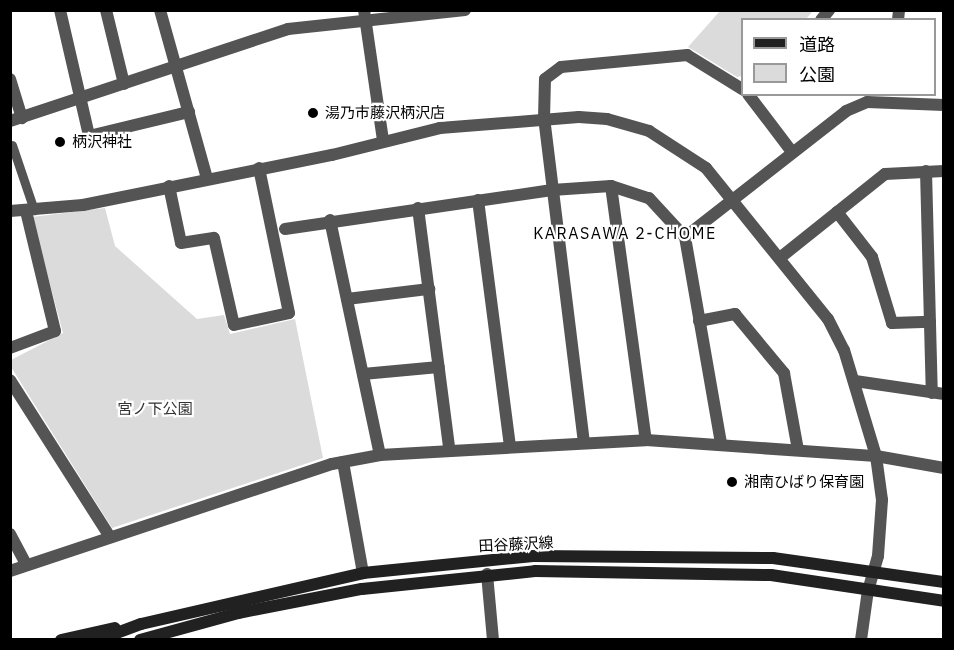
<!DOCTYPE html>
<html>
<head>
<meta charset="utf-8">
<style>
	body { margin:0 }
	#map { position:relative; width:954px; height:650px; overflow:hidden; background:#fff; font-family:"IBM Plex Sans","Noto Sans JP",sans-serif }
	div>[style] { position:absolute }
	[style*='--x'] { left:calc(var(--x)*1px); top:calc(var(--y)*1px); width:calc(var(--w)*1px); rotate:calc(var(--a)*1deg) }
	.green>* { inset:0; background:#dbdbdb }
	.pedestrian>* { height:9px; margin:-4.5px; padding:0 4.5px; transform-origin:4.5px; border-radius:4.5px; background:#545454 }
	.minor>* { height:12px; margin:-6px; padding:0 6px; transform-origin:6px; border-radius:6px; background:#545454 }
	.tertiary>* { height:12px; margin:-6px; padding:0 6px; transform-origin:6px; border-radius:6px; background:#545454 }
	.secondary>* { height:12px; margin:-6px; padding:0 6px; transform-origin:6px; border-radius:6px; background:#212121 }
	.dots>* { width:16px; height:16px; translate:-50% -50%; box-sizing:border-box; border:3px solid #fff; border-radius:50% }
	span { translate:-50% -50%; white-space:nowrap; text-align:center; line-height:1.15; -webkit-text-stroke:4.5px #fff; paint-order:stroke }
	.poi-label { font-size:15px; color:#000 }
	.left { translate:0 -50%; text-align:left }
	.park-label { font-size:15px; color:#323232 }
	.street-label { font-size:15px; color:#000 }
	.neighbourhood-label { font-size:16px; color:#000; letter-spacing:1.5px }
	.frame { position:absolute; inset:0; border:12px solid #000; pointer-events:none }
	.legend { position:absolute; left:741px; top:18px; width:195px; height:78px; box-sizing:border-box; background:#fff; border:2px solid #999; margin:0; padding:8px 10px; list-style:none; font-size:18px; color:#000 }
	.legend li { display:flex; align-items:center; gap:12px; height:30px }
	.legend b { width:30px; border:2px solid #999 }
</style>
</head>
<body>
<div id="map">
	<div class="green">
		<i style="clip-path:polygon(720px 11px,720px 10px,813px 11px,806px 19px,742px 20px,742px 76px,737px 77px,688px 47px)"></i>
		<i style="clip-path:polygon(105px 208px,115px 246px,197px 319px,224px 315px,230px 334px,295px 319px,323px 458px,112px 528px,11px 367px,11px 360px,63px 333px,32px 217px)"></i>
	</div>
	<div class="pedestrian">
		<i style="--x:12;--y:145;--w:69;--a:71.3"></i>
	</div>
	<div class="minor">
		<i style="--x:60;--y:10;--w:129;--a:77"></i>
		<i style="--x:89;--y:136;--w:103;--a:-13.5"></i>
		<i style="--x:106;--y:10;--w:76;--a:76.3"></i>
		<i style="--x:160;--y:10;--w:174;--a:74.4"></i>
		<i style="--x:364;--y:10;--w:132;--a:81.7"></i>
		<i style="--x:821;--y:20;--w:13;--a:-51"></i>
		<i style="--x:898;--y:20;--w:10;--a:-84"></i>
		<i style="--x:10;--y:79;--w:41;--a:72.9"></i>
		<i style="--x:748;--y:94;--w:73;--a:52.8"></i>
		<i style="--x:10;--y:121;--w:293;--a:-18.3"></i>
		<i style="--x:288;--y:29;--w:178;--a:-6.1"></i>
		<i style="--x:926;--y:171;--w:222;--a:88.5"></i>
		<i style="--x:169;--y:186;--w:58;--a:78.1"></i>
		<i style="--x:181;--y:243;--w:33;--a:-9"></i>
		<i style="--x:214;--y:238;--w:89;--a:77.1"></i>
		<i style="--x:234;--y:325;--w:56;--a:-12.3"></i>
		<i style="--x:289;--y:313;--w:148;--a:-101.7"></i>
		<i style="--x:611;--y:186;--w:256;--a:82.2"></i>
		<i style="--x:478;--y:200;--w:247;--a:82.6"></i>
		<i style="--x:418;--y:208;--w:242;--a:82.6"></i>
		<i style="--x:837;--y:212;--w:57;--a:52.1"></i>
		<i style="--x:872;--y:257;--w:69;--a:73.1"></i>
		<i style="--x:892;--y:323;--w:38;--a:-2"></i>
		<i style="--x:330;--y:220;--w:240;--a:78"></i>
		<i style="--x:285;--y:229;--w:270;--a:-8.3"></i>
		<i style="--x:552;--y:190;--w:59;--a:-3.9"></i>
		<i style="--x:611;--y:186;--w:40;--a:18"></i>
		<i style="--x:649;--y:198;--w:53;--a:47.3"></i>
		<i style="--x:685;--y:237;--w:209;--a:80.1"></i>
		<i style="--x:685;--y:237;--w:204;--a:-38"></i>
		<i style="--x:846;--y:111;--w:23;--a:-23"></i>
		<i style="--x:867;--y:102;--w:77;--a:2.2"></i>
		<i style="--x:781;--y:257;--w:133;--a:-38.6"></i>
		<i style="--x:885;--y:174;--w:59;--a:-2.9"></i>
		<i style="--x:347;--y:299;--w:83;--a:-7"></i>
		<i style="--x:699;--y:321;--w:37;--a:-11"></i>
		<i style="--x:735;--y:314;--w:77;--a:50.3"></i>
		<i style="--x:784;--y:373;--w:78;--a:79.7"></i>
		<i style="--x:10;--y:348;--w:48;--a:-20.7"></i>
		<i style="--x:55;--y:331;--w:123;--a:-103.6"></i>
		<i style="--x:363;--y:374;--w:76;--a:-5.3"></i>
		<i style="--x:10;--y:380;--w:186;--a:57.5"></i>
		<i style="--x:855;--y:381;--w:90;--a:8.3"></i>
		<i style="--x:584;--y:443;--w:326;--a:-97"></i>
		<i style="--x:544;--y:119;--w:40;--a:-88.6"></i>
		<i style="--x:545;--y:79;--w:20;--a:-37"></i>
		<i style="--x:561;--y:67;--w:127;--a:-5.4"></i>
		<i style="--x:687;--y:55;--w:65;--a:31.7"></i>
		<i style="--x:343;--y:462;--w:113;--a:79.8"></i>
		<i style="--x:10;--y:534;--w:34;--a:62"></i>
		<i style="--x:10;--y:571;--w:339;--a:-18.4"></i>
		<i style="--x:332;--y:464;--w:49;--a:-10.6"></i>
		<i style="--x:380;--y:455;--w:266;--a:-3.2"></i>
		<i style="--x:646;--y:440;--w:231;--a:4"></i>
		<i style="--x:876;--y:456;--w:69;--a:10"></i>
		<i style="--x:487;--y:574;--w:66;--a:84.8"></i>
	</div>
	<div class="tertiary">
		<i style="--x:10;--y:211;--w:73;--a:-4.7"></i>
		<i style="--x:83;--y:205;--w:254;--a:-11.4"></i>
		<i style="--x:332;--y:155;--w:111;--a:-14"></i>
		<i style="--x:440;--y:128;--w:139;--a:-4.5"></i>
		<i style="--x:579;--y:117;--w:28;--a:4"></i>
		<i style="--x:607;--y:119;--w:44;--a:15.9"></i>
		<i style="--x:649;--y:131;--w:68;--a:33"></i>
		<i style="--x:706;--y:168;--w:194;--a:51.1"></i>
		<i style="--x:828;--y:319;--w:35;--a:63"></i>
		<i style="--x:844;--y:350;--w:111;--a:73.2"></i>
		<i style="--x:876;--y:456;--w:44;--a:82.2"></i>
		<i style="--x:882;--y:500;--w:56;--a:94.1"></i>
		<i style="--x:878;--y:556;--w:35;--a:106"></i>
		<i style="--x:868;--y:590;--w:50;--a:98"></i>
	</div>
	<div class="secondary">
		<i style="--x:61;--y:640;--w:55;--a:-12.5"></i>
		<i style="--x:98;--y:640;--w:46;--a:-20.4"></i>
		<i style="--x:141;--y:624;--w:228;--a:-12.9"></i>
		<i style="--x:363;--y:573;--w:171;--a:-5.7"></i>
		<i style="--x:533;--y:556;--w:240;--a:0.5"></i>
		<i style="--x:773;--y:558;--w:173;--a:8"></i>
		<i style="--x:140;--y:640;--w:102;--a:-15.4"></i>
		<i style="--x:238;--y:613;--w:126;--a:-11"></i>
		<i style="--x:362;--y:589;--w:174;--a:-5.9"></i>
		<i style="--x:535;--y:571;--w:236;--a:1"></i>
		<i style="--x:771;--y:575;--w:175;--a:8.5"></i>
	</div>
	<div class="dots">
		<i style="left:313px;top:113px;background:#000"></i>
		<i style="left:60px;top:142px;background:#000"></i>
		<i style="left:732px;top:482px;background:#000"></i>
	</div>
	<div class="poi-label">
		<span class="left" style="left:325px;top:113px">湯乃市藤沢柄沢店</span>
		<span class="left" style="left:72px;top:142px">柄沢神社</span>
		<span class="left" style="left:744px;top:482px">湘南ひばり保育園</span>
	</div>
	<div class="park-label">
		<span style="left:155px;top:409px">宮ノ下公園</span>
	</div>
	<div class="street-label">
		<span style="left:516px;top:544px;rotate:-3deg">田谷藤沢線</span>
	</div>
	<div class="neighbourhood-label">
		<span style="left:625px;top:233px">KARASAWA 2-CHOME</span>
	</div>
	<div class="frame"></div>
	<ul class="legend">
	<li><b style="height:8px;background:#212121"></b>道路</li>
	<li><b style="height:16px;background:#dbdbdb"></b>公園</li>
	</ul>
</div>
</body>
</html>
